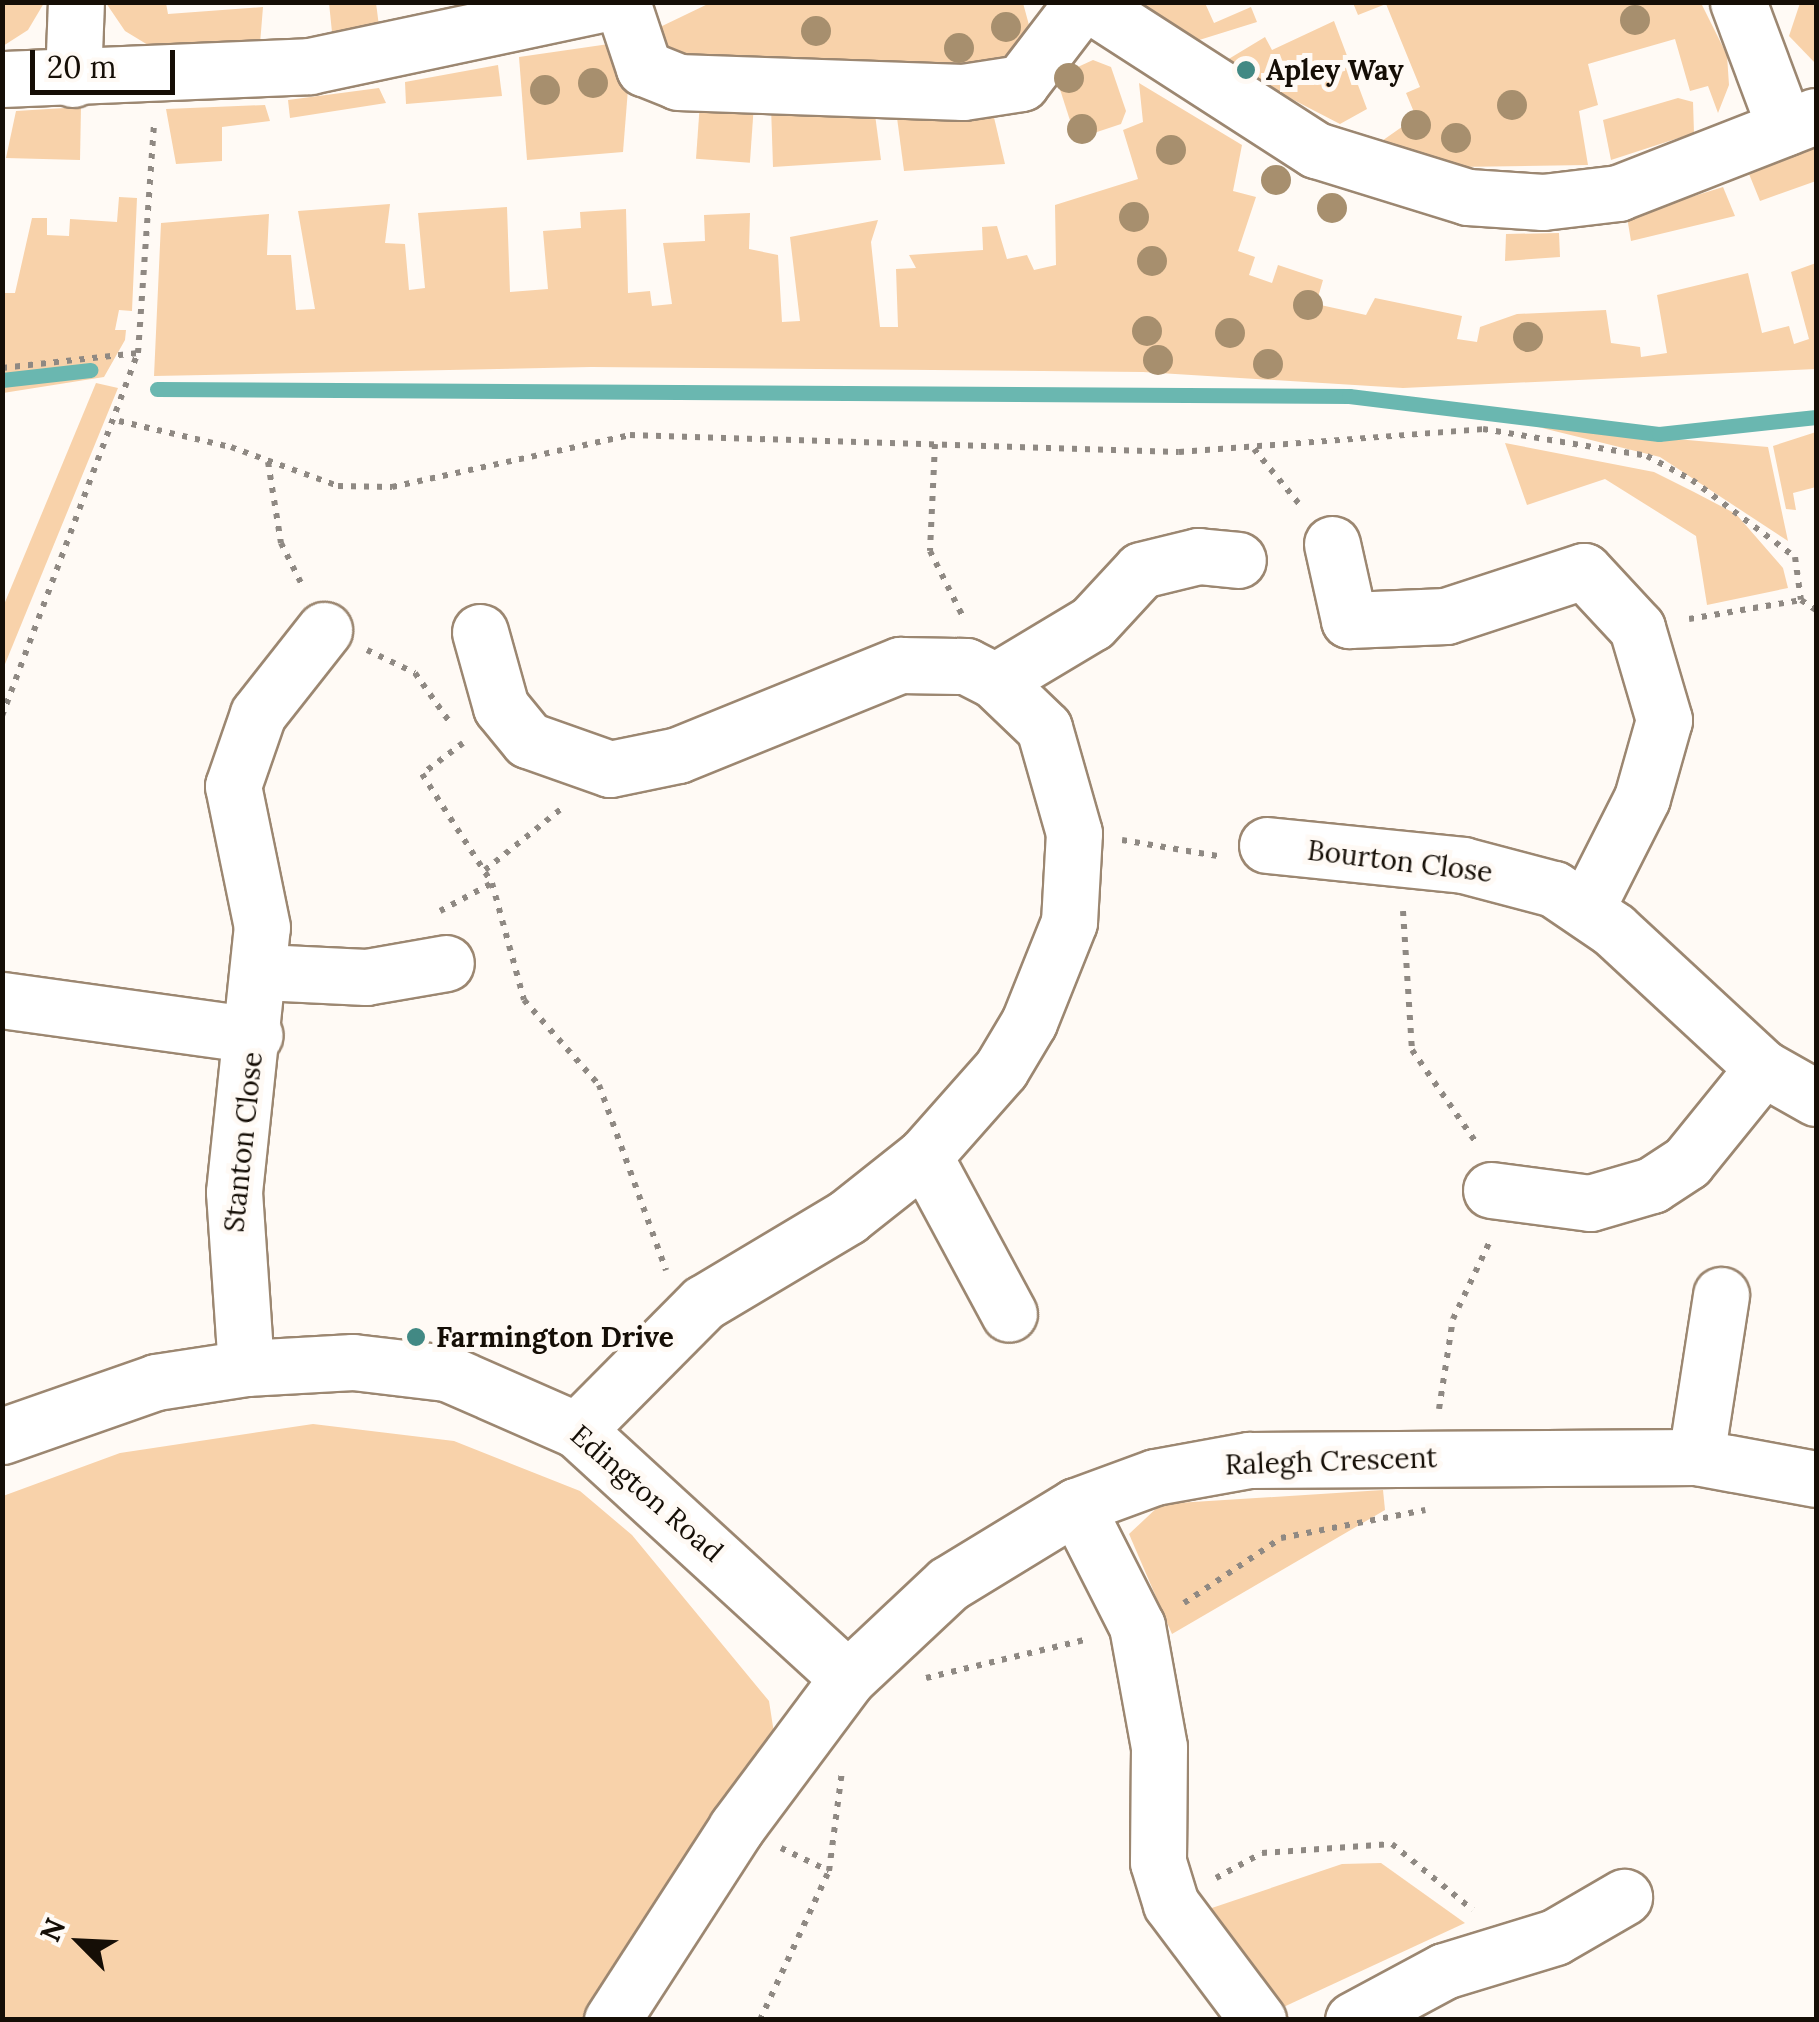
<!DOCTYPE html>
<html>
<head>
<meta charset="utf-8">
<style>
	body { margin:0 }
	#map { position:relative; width:1819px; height:2022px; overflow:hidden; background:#fffaf5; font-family:Lora,serif }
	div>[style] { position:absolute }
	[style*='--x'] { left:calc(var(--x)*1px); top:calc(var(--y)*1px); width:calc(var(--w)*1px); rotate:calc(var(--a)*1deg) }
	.green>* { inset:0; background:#f8d2aa; transform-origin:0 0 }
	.stream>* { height:15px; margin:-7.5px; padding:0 7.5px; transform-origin:7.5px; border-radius:7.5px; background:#6ab7b0 }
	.path>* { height:6px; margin-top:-3px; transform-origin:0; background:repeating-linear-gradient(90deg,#8f8983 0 5px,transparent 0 13px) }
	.roads { filter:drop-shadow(2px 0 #9c8771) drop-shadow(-2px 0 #9c8771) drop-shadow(0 2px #9c8771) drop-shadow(0 -2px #9c8771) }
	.minor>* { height:55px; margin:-27.5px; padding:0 27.5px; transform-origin:27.5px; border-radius:27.5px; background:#fff }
	.trees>* { width:30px; height:30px; margin:-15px; border-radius:50%; background:#a78f6e }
	.dots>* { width:28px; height:28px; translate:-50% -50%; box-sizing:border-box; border:5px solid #fffaf5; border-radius:50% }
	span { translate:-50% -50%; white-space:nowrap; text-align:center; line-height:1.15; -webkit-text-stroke:10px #fffaf5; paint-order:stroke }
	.poi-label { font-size:28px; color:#150e06; font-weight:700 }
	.left { translate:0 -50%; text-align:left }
	.street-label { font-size:28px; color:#150e06 }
	.frame { position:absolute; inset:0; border:5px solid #150e06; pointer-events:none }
	.north { position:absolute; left:30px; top:1892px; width:100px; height:100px; -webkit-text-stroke:8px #fffaf5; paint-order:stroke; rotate:294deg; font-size:28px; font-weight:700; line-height:40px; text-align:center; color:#150e06 }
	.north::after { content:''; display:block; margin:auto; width:35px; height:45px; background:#150e06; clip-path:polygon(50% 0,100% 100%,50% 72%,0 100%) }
	.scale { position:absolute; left:30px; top:50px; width:145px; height:45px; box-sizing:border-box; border:5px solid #150e06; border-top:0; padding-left:12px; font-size:30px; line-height:35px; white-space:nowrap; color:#150e06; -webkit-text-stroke:8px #fffaf5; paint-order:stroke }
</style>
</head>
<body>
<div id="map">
	<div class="green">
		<i style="clip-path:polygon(3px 2px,44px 3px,28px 30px,3px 46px)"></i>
		<i style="clip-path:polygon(712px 2px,1023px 3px,1032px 36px,993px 68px,668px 54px,658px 28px)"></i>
		<i style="clip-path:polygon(106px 3px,166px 3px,168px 14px,263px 7px,260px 44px,153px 48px,125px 31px)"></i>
		<i style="clip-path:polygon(329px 3px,376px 3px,379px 26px,332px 32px)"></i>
		<i style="clip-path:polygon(1129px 3px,1205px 3px,1214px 23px,1251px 7px,1257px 22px,1196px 41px)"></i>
		<i style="clip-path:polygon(1353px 3px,1701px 3px,1727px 55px,1729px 85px,1718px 113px,1708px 86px,1690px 91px,1675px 39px,1588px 64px,1598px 105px,1579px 111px,1588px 165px,1458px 167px,1379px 143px,1416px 117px,1406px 93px,1420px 87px,1386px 4px,1358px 15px)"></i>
		<i style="clip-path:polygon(1800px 3px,1816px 3px,1816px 64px,1789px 36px)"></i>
		<i style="clip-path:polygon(1334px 21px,1367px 109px,1340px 124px,1222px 63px,1265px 37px,1272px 50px)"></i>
		<i style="clip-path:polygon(609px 44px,628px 89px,623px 152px,527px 160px,519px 57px)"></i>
		<i style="clip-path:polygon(1093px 60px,1111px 67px,1126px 111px,1121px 124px,1076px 139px,1056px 77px)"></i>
		<i style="clip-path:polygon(498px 65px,502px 96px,406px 104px,405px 82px)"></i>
		<i style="clip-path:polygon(1139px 83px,1242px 145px,1233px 191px,1256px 197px,1238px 251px,1255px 257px,1249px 275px,1272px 283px,1278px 265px,1323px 280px,1316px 304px,1366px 315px,1375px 298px,1462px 316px,1457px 339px,1477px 342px,1480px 327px,1517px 314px,1606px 310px,1611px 343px,1640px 347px,1641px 357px,1667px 353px,1657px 295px,1748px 273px,1762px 333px,1789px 326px,1794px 344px,1809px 339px,1791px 272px,1816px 263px,1816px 369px,1403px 388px,1143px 372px,591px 367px,154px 376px,161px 223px,269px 214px,267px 255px,291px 255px,296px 310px,315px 309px,298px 211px,390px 204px,385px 243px,405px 244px,409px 290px,425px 288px,418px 213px,507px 207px,510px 292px,548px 289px,543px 231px,581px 228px,580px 212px,626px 209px,628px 293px,650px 291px,652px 306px,672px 304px,663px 243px,705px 241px,704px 215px,750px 213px,749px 249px,778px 255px,782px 322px,800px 321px,790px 237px,878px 220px,871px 242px,880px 327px,898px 327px,896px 269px,916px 268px,909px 255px,983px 250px,982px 227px,997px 226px,1007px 259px,1027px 255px,1034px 270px,1056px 265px,1055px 205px,1138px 179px,1123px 130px,1143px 122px)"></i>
		<i style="clip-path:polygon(379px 88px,386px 103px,290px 118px,288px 100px)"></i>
		<i style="clip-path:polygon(1678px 98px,1693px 102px,1694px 133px,1611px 160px,1603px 120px)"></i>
		<i style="left:700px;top:102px;width:54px;height:57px;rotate:4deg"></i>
		<i style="clip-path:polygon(265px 105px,270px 121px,222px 127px,222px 161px,176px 164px,166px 109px)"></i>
		<i style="clip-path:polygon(771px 106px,874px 107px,881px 160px,773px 167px)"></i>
		<i style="clip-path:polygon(81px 107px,80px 160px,6px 158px,16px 111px)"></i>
		<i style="clip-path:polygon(992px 109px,1005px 164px,904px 171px,896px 110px)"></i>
		<i style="clip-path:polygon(1816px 148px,1816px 181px,1760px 201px,1749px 174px)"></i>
		<i style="clip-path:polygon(1723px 187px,1735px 216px,1631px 241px,1627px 217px)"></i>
		<i style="clip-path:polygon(119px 197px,137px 198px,132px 311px,119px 310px,115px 330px,126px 330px,125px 340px,104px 377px,3px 393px,3px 293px,15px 293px,32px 218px,47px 218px,47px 235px,69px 236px,70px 219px,117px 222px)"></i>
		<i style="clip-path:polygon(1559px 233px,1560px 257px,1505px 261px,1506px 234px)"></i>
		<i style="clip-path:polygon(96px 383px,118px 388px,3px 669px,3px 607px)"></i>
		<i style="clip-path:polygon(1538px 427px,1768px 447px,1788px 541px,1660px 457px)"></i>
		<i style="clip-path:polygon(1816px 432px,1816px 487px,1793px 493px,1796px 510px,1786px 509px,1773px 446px)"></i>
		<i style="clip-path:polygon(1505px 443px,1654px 472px,1694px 492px,1736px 514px,1783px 568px,1788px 588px,1707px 605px,1696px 536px,1605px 479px,1527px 505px)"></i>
		<i style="clip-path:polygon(313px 1424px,454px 1441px,580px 1491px,632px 1535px,769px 1701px,774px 1733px,671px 1876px,583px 2019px,3px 2019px,3px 1496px,120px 1453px)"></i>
		<i style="clip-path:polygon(1383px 1490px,1385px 1510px,1172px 1634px,1129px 1534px,1161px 1504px)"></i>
		<i style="clip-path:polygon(1381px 1863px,1465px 1923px,1264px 2016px,1191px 1915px,1342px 1864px)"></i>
	</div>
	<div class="stream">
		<i style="--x:2;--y:380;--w:89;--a:-6.5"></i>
		<i style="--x:157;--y:389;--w:1192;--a:0.34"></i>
		<i style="--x:1349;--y:396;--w:312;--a:7"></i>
		<i style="--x:1659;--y:434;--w:158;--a:-6.2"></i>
	</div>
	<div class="path">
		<i style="--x:2;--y:368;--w:137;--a:-6.3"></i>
		<i style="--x:119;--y:421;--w:115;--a:13.1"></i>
		<i style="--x:231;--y:447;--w:114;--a:20"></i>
		<i style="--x:338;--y:486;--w:54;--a:1.1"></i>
		<i style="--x:392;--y:487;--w:244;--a:-12.3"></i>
		<i style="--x:630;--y:435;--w:549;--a:1.77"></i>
		<i style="--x:1179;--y:452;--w:305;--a:-4.3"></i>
		<i style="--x:1483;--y:429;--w:166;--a:9.3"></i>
		<i style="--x:1647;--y:456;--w:51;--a:28.1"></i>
		<i style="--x:1692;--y:480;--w:129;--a:36.8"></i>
		<i style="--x:1795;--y:557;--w:43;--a:82.1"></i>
		<i style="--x:1801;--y:600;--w:18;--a:34"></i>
		<i style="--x:935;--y:444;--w:107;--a:92.7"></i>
		<i style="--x:930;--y:551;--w:72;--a:63.4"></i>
		<i style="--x:1254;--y:449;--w:72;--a:50.6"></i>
		<i style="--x:268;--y:462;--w:82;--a:80.9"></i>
		<i style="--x:281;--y:543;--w:47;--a:63.4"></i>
		<i style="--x:1689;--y:619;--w:114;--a:-9.6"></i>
		<i style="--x:367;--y:650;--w:53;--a:25.6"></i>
		<i style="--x:415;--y:673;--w:59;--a:54.7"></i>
		<i style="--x:2;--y:716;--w:388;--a:-69.5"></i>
		<i style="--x:138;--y:353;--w:231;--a:-86"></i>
		<i style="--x:463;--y:743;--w:51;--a:142.9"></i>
		<i style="--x:422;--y:774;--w:130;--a:57.3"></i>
		<i style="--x:492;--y:883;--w:121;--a:74.7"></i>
		<i style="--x:524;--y:1000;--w:113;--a:48.6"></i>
		<i style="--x:599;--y:1085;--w:197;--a:70.1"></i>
		<i style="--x:1122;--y:840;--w:97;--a:9.5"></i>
		<i style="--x:485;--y:870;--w:99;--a:-38.8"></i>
		<i style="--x:440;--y:911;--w:59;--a:-28.3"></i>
		<i style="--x:1403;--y:911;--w:139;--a:86.3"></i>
		<i style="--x:1412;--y:1050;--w:111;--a:55.3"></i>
		<i style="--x:1439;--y:1409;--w:91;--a:-81.2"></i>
		<i style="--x:1453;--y:1319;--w:86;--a:-64.6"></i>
		<i style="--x:1184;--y:1603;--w:117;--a:-33.8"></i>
		<i style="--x:1281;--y:1538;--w:147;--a:-11"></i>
		<i style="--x:926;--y:1678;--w:167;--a:-13.5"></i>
		<i style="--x:781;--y:1848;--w:53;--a:25.6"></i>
		<i style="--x:1216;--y:1878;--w:52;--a:-28.5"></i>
		<i style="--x:1262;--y:1853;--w:130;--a:-4"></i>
		<i style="--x:1392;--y:1844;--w:104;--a:39.2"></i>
		<i style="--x:760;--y:2020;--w:164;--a:-65.2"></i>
		<i style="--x:829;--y:1871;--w:101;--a:-82.6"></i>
	</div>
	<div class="roads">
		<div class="minor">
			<i style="--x:622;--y:2;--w:70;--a:71.6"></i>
			<i style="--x:644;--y:68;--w:37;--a:22"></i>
			<i style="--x:678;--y:82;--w:285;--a:2"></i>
			<i style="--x:963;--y:92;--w:59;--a:-8.8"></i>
			<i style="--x:1021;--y:83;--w:102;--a:-52.6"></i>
			<i style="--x:1086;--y:2;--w:274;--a:32.8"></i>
			<i style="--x:1316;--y:150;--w:159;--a:17.2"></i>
			<i style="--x:1468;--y:197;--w:75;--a:3.8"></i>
			<i style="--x:1543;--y:202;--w:76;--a:-6.8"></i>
			<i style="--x:1618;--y:193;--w:212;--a:-21.3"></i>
			<i style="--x:1738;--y:2;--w:134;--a:69.5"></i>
			<i style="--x:2;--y:79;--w:308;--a:-2.4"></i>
			<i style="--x:310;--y:66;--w:307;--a:-12"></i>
			<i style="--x:73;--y:79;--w:77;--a:-87.8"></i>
			<i style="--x:1332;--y:544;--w:78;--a:77.4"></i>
			<i style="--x:1349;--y:620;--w:97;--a:-2.4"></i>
			<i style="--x:1446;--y:616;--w:145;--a:-18.1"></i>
			<i style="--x:1584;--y:571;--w:78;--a:47.1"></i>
			<i style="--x:1637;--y:628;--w:96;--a:73.6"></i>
			<i style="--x:1664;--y:720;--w:81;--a:105.8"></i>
			<i style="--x:1642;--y:798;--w:122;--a:116.8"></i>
			<i style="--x:480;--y:632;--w:78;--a:74.4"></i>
			<i style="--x:501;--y:707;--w:43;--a:50.7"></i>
			<i style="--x:528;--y:740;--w:87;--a:19.5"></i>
			<i style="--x:610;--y:769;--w:69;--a:-11.6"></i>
			<i style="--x:678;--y:755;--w:240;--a:-22.1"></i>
			<i style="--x:900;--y:665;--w:66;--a:0.9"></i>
			<i style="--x:966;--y:666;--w:33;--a:27"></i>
			<i style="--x:1267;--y:845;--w:197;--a:5.8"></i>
			<i style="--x:1463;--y:865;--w:94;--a:14.8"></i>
			<i style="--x:1554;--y:889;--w:73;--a:34.3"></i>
			<i style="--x:1614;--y:930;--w:203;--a:42.8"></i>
			<i style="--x:262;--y:972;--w:104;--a:2.8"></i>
			<i style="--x:366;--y:977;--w:81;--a:-9.9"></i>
			<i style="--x:2;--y:1000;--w:255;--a:7.9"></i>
			<i style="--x:924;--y:1156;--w:179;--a:61.7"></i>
			<i style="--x:1491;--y:1190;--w:100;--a:7.5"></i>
			<i style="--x:1590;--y:1203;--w:65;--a:-16.2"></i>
			<i style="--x:1652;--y:1185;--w:42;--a:-33.3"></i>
			<i style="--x:1687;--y:1162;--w:121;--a:-51"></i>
			<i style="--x:1763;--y:1068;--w:61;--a:29.5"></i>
			<i style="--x:246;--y:1368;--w:176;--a:-93.9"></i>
			<i style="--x:234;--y:1192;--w:266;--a:-84"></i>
			<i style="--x:262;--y:927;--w:144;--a:-101.6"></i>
			<i style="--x:233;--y:786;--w:76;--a:-70.9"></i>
			<i style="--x:258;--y:714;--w:107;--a:-51.8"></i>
			<i style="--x:577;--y:1430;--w:179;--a:-45.2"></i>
			<i style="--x:703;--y:1303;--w:168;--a:-30.8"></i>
			<i style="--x:847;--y:1217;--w:98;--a:-38.4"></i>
			<i style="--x:924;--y:1156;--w:116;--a:-48.5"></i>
			<i style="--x:1001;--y:1069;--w:55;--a:-59.2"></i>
			<i style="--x:1029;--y:1022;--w:108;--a:-68.2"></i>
			<i style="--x:1069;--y:922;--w:89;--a:-86.8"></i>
			<i style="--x:1074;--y:833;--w:109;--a:-105.9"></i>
			<i style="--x:1044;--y:728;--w:68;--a:-136.2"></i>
			<i style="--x:995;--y:681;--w:113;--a:-30.9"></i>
			<i style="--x:1092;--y:623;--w:72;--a:-47.2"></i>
			<i style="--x:1141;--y:570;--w:59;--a:-13.8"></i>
			<i style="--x:1198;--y:556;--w:40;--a:5.7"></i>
			<i style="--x:2;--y:1436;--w:163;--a:-19.3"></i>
			<i style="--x:156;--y:1382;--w:91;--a:-8.8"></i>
			<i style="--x:246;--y:1368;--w:107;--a:-3.2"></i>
			<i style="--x:353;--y:1362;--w:95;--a:6.7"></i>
			<i style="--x:447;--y:1373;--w:142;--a:23.7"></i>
			<i style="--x:577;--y:1430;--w:367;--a:42.5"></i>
			<i style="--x:1696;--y:1457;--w:164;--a:-81.2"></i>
			<i style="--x:1076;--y:1506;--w:135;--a:63.1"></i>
			<i style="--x:1137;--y:1626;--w:123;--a:79.7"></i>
			<i style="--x:1159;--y:1747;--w:115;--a:90.5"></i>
			<i style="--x:1158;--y:1862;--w:44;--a:72.8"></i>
			<i style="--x:1171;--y:1904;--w:145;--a:53.1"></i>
			<i style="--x:612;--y:2020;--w:229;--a:-57.1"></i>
			<i style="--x:736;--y:1828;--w:187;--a:-53.3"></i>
			<i style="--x:848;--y:1678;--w:137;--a:-43.2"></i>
			<i style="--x:948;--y:1584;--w:150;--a:-31.4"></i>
			<i style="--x:1076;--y:1506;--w:84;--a:-20.2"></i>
			<i style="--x:1155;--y:1477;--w:96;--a:-10.3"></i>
			<i style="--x:1249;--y:1460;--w:447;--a:-0.4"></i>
			<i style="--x:1696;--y:1457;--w:122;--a:10.4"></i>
			<i style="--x:1353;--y:2020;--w:103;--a:-28.3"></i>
			<i style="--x:1444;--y:1971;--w:116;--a:-17"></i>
			<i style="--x:1555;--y:1937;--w:80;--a:-30.1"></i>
		</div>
	</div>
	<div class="trees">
		<i style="left:1635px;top:20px"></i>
		<i style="left:1006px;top:27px"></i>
		<i style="left:816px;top:31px"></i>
		<i style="left:959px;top:48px"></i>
		<i style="left:1069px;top:78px"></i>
		<i style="left:593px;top:83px"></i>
		<i style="left:545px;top:90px"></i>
		<i style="left:1512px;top:105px"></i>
		<i style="left:1416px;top:125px"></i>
		<i style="left:1082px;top:129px"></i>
		<i style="left:1456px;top:138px"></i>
		<i style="left:1171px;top:150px"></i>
		<i style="left:1276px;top:180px"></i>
		<i style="left:1332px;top:208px"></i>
		<i style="left:1134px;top:217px"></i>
		<i style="left:1152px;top:261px"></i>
		<i style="left:1308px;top:305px"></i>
		<i style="left:1147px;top:331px"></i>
		<i style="left:1230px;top:333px"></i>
		<i style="left:1528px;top:337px"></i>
		<i style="left:1158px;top:360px"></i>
		<i style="left:1268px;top:364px"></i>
	</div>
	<div class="dots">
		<i style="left:1246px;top:70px;background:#428984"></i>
		<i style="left:416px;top:1337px;background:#428984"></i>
	</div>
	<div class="poi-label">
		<span class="left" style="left:1266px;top:70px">Apley Way</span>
		<span class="left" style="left:436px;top:1337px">Farmington Drive</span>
	</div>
	<div class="street-label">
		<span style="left:1400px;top:861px;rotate:7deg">Bourton Close</span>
		<span style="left:243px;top:1142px;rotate:-84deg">Stanton Close</span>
		<span style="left:1331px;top:1461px;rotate:-2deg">Ralegh Crescent</span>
		<span style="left:647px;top:1493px;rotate:41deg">Edington Road</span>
	</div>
	<div class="frame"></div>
	<div class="north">N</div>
	<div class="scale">20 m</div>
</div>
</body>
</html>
